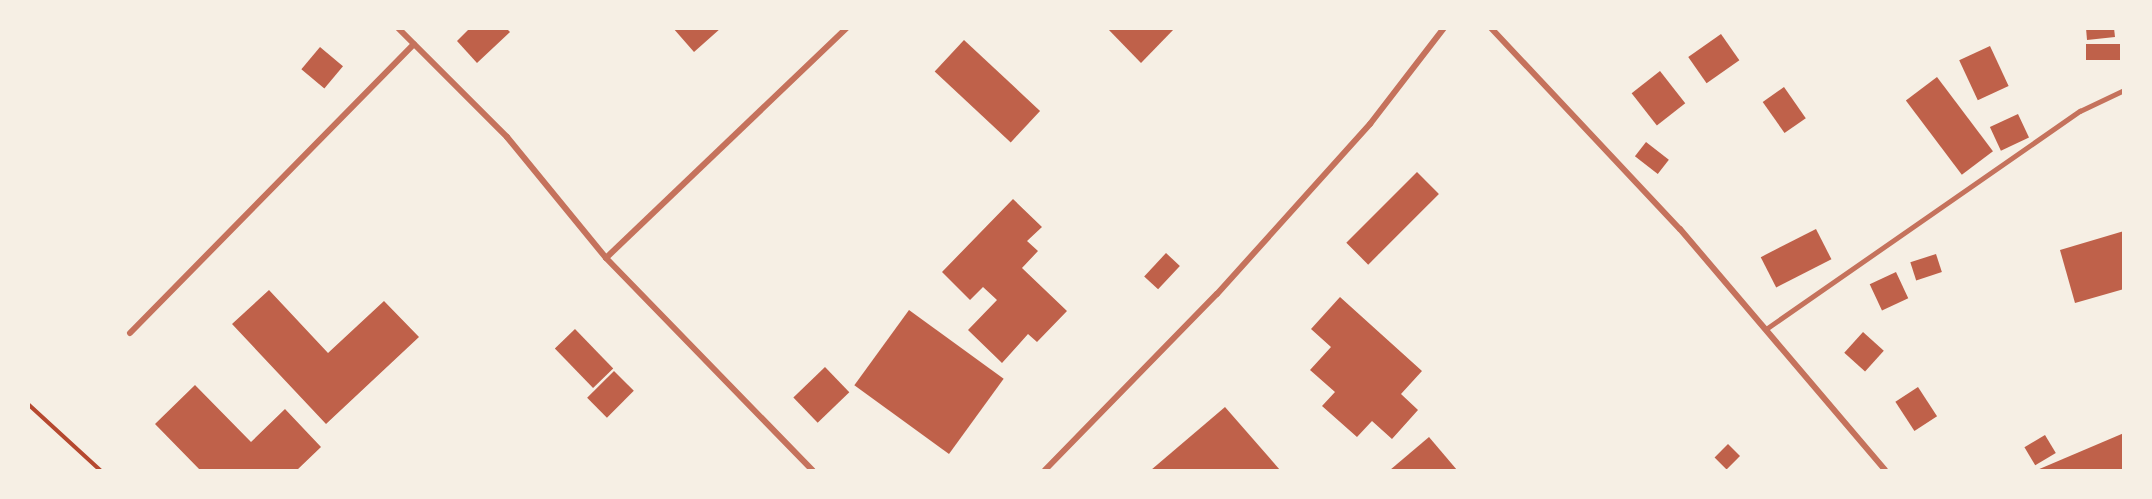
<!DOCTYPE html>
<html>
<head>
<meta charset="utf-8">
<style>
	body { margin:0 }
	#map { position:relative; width:2152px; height:499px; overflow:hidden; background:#f6efe4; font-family:"DejaVu Sans",sans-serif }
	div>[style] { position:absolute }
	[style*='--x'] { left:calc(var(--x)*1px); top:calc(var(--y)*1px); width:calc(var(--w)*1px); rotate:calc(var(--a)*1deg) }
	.building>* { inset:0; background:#bf614a; transform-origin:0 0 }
	.path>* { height:4px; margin:-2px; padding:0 2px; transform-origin:2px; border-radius:2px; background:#b5482f }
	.service>* { height:4.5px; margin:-2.25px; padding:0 2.25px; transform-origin:2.25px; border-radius:2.25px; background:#c5725c }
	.minor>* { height:6px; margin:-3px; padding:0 3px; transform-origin:3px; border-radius:3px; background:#c5725c }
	span { translate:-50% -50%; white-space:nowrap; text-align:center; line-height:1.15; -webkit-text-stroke:6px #f6efe4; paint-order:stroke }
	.frame { position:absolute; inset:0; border:30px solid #f6efe4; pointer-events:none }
</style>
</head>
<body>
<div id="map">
	<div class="building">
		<i style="clip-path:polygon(470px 28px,506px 28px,510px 32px,477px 63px,457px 41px)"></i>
		<i style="clip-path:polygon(673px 28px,721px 28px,694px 52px)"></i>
		<i style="clip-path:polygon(1107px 28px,1175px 28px,1141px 63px)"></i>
		<i style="clip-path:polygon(2086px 28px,2114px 28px,2115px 37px,2087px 40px)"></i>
		<i style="left:1721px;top:34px;width:32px;height:40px;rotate:55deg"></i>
		<i style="left:964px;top:40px;width:104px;height:43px;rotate:43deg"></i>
		<i style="left:2120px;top:44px;width:16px;height:34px;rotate:90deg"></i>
		<i style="left:1990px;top:46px;width:44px;height:34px;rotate:65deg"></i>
		<i style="left:320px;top:47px;width:30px;height:29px;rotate:40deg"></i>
		<i style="left:1660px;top:71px;width:41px;height:36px;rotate:52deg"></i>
		<i style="left:1937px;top:77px;width:93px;height:39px;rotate:53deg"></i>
		<i style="left:1784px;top:87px;width:38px;height:26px;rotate:55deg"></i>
		<i style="left:2018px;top:114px;width:26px;height:31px;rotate:65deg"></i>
		<i style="left:1646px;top:142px;width:29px;height:18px;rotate:38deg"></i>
		<i style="left:1417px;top:172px;width:31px;height:100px;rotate:45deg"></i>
		<i style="clip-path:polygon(1013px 199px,1042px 227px,1027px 241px,1038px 251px,1022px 268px,1067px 311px,1037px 342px,1028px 334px,1002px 363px,968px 330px,997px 300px,983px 287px,970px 300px,942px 272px)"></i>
		<i style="left:1816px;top:229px;width:34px;height:62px;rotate:63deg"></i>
		<i style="clip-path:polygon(2124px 231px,2124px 289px,2075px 303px,2060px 250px)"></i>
		<i style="left:1166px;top:253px;width:19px;height:32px;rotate:43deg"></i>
		<i style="left:1936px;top:254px;width:19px;height:27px;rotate:72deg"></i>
		<i style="left:1896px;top:272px;width:29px;height:29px;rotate:65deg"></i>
		<i style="clip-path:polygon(269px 290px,328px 353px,384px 301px,419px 337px,326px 424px,232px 324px)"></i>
		<i style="clip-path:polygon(1340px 297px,1422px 371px,1401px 394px,1418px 410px,1392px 439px,1372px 421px,1357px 437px,1322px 406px,1335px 392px,1310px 370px,1331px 347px,1311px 329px)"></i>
		<i style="left:909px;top:310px;width:117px;height:93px;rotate:36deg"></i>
		<i style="left:575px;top:329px;width:55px;height:28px;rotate:46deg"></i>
		<i style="left:1863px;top:332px;width:28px;height:28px;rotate:42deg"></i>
		<i style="left:825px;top:367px;width:35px;height:44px;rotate:46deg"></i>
		<i style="left:614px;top:371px;width:28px;height:38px;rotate:45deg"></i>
		<i style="clip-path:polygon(195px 385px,251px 442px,285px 409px,321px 447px,297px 470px,200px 470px,155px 424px)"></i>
		<i style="left:1918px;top:387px;width:35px;height:27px;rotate:57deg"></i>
		<i style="clip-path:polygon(1225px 407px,1280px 470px,1151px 470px)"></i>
		<i style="clip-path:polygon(2124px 433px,2124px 470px,2037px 470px)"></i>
		<i style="left:2045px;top:435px;width:21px;height:24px;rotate:59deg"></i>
		<i style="clip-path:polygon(1429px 437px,1457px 470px,1390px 470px)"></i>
		<i style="left:1728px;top:444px;width:17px;height:19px;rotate:45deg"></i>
	</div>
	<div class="path">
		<i style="--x:28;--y:404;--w:98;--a:42.5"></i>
	</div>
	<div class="service">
		<i style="--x:1766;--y:329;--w:382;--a:-34.8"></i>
		<i style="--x:2080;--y:111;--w:49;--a:-25.5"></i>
	</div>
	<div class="minor">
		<i style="--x:398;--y:28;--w:154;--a:45"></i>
		<i style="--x:507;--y:137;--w:156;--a:50.7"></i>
		<i style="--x:606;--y:258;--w:296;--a:45.8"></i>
		<i style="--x:1491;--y:28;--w:276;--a:46.8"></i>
		<i style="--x:1680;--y:229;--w:316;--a:49.6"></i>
		<i style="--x:606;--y:258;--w:333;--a:-43.7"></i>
		<i style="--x:130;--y:333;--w:405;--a:-45.5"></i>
		<i style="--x:1045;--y:470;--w:246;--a:-45.7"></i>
		<i style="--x:1217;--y:294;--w:229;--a:-48"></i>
		<i style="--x:1370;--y:124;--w:121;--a:-52.4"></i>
	</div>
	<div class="frame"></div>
</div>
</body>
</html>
